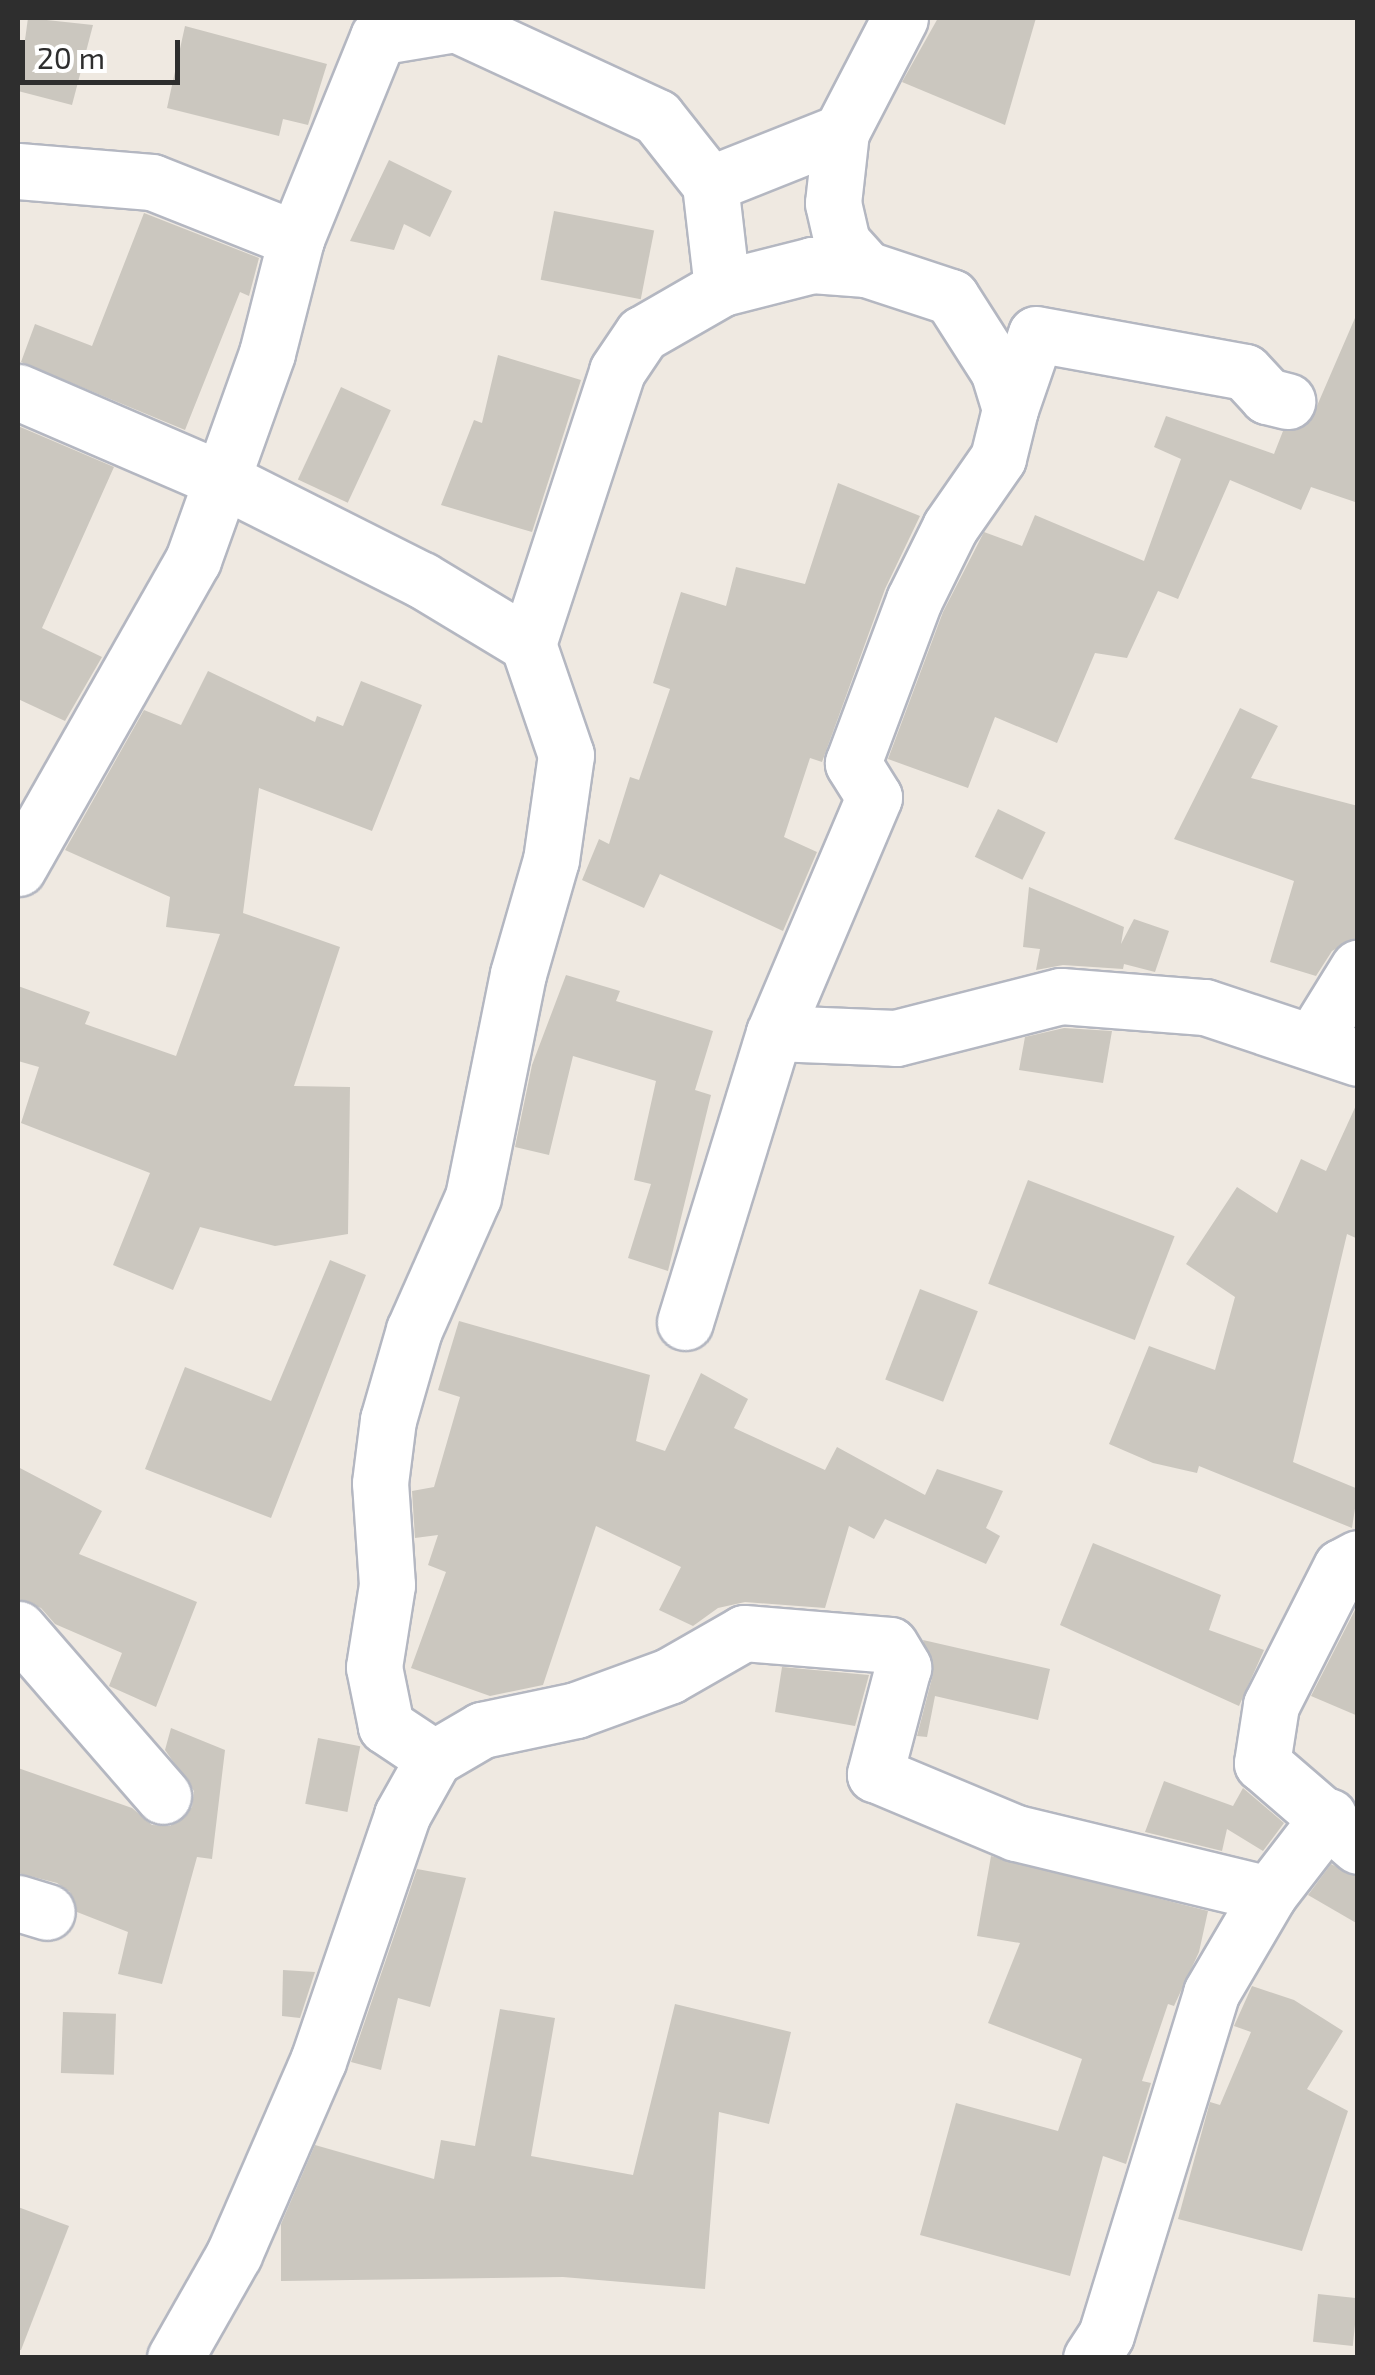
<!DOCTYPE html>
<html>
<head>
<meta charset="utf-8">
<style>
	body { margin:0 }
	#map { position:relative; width:1375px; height:2375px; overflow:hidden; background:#efe9e1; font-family:"Exo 2",sans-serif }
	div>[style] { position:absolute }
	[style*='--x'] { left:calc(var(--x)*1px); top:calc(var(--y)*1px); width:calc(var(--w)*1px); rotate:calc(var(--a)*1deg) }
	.building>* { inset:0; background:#cbc7bf; transform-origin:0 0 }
	.roads { filter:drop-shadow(2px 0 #b4b7c1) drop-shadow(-2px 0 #b4b7c1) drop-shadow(0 2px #b4b7c1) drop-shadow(0 -2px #b4b7c1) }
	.minor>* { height:55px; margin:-27.5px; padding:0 27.5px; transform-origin:27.5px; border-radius:27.5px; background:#fff }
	span { translate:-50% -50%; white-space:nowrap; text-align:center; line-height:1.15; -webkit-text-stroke:8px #fff; paint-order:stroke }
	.frame { position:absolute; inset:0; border:20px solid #2e2e2e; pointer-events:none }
	.scale { position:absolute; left:20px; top:40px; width:160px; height:45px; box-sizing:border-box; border:5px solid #2e2e2e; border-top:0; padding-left:12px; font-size:30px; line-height:35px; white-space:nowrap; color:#2e2e2e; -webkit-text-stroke:8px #fff; paint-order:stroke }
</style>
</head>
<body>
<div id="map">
	<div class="building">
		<i style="clip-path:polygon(28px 18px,93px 25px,72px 105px,18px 91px)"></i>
		<i style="clip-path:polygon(938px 18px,1036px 18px,1005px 125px,902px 82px)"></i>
		<i style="clip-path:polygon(185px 26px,327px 64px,308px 125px,283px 119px,279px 136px,167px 108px)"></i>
		<i style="clip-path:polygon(389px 160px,452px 191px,430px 237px,404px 224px,394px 250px,350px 241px)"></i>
		<i style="left:554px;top:211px;width:102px;height:70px;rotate:11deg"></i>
		<i style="clip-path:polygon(144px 213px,259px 258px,249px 296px,240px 292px,185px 430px,21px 362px,35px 324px,92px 346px)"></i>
		<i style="clip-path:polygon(1358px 311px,1358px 503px,1311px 487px,1301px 510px,1230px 480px,1178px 599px,1158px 591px,1127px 658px,1095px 653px,1057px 743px,995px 717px,968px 788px,888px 759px,943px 612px,984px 532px,1022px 546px,1035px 515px,1144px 561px,1181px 459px,1154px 447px,1166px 416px,1274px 454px,1283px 431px,1310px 422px)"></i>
		<i style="clip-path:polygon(498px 355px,581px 380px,532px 532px,441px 505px,474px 420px,482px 423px)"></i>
		<i style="left:341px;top:387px;width:55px;height:102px;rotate:25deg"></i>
		<i style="clip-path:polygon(18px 426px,114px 467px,42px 628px,102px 657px,65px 721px,18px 699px)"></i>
		<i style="clip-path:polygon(838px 483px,920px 516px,885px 589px,822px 762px,810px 758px,784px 837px,817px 852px,783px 931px,660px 874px,644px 908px,582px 880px,599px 839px,609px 844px,630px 777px,639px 780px,670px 689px,653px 683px,681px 592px,726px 606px,736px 567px,805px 584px)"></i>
		<i style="clip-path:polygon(208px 671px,315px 722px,317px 716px,343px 726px,361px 681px,422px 705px,372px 831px,259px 788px,243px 913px,340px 947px,294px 1086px,350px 1087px,348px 1234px,275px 1246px,200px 1227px,173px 1290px,113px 1265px,150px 1173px,21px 1123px,39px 1067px,18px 1061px,18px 986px,90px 1012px,85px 1024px,176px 1056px,220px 934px,166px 927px,170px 897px,65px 850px,144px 710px,181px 725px)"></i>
		<i style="clip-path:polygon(1240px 708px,1278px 726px,1251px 778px,1358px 806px,1358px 937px,1332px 951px,1316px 976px,1270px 962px,1294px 881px,1174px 839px)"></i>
		<i style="left:998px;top:809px;width:53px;height:53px;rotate:26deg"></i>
		<i style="clip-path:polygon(1029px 887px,1124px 927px,1121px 944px,1134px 919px,1169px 931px,1155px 972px,1124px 964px,1123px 969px,1063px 965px,1036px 970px,1040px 949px,1023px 947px)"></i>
		<i style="clip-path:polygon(566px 975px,620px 991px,616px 1001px,713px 1031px,695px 1090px,711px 1095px,668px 1271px,628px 1258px,651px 1184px,634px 1180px,656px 1081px,573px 1056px,549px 1155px,515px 1147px,532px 1065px)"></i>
		<i style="clip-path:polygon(1064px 1028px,1112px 1031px,1103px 1083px,1019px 1070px,1025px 1037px)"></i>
		<i style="clip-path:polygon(1358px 1101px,1358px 1239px,1347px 1234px,1293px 1462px,1358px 1489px,1352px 1528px,1199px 1466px,1197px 1473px,1153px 1463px,1109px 1444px,1149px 1346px,1215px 1370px,1235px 1297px,1186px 1264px,1237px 1187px,1277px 1213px,1301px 1159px,1326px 1171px)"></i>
		<i style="left:1028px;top:1180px;width:157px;height:111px;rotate:21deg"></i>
		<i style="clip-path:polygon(330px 1260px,366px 1275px,271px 1518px,145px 1469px,185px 1367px,271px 1401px)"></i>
		<i style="left:920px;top:1289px;width:62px;height:97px;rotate:21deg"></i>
		<i style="clip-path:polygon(459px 1321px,650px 1375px,636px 1441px,665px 1451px,701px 1373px,748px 1399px,734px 1428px,825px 1470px,837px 1447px,925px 1495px,937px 1469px,1003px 1491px,986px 1528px,1000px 1536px,986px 1564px,885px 1519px,874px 1539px,849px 1526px,825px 1608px,745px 1602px,718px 1608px,693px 1626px,659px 1610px,681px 1567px,596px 1526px,543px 1685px,490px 1696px,411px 1668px,446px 1572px,428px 1565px,438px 1535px,415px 1538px,412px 1491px,434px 1487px,460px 1397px,438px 1390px)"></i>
		<i style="clip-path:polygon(18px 1467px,102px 1511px,79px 1554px,197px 1602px,156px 1707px,109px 1686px,122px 1653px,55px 1624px,41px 1608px,18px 1599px)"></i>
		<i style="clip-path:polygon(1093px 1543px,1221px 1595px,1209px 1630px,1264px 1650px,1239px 1706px,1060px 1625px)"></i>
		<i style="clip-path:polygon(1358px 1604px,1358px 1716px,1311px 1696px)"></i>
		<i style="clip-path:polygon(923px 1640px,1050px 1669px,1038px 1720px,935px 1696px,927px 1737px,917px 1736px,933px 1674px)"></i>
		<i style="clip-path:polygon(782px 1667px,869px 1675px,855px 1726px,775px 1712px)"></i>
		<i style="clip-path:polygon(171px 1728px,225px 1750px,212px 1859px,197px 1857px,162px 1984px,118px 1974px,128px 1932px,77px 1912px,70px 1892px,57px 1883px,18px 1873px,18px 1768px,132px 1808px,152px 1825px,170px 1826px,192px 1807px,194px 1791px,165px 1750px)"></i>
		<i style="left:318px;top:1738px;width:43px;height:67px;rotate:11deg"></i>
		<i style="clip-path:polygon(1164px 1781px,1233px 1806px,1243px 1788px,1284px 1823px,1263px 1851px,1227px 1829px,1222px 1851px,1145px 1832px)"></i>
		<i style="clip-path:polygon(991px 1856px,1208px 1911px,1199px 1952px,1174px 2006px,1168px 2004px,1142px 2081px,1151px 2083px,1126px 2164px,1103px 2156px,1070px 2276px,920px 2235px,956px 2103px,1058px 2131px,1082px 2059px,988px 2023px,1020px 1943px,977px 1936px)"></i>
		<i style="clip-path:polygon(1331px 1864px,1358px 1877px,1358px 1924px,1308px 1895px)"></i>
		<i style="clip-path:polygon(417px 1869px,466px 1878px,430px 2007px,398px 1998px,381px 2070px,351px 2062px)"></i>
		<i style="clip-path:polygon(283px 1970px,315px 1972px,300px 2018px,282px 2016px)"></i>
		<i style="clip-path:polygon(1252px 1986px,1294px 2000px,1343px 2031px,1307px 2089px,1348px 2111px,1302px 2251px,1178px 2219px,1210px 2102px,1220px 2105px,1251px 2032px,1234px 2026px)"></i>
		<i style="clip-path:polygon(675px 2004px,791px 2032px,769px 2124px,719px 2112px,705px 2289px,563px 2277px,281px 2281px,281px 2224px,315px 2145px,434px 2179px,441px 2140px,475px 2146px,500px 2009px,555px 2018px,531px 2156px,633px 2175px)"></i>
		<i style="left:63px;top:2012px;width:53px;height:61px;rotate:2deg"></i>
		<i style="clip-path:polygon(18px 2207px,69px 2226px,21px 2350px,18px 2350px)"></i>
		<i style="left:1318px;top:2294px;width:40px;height:48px;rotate:6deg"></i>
	</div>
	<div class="roads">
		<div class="minor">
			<i style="--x:18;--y:171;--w:134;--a:4.7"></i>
			<i style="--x:152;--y:182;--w:155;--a:21.6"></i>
			<i style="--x:710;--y:184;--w:141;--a:-21.7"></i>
			<i style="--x:18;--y:392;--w:225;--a:23.3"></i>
			<i style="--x:225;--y:481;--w:220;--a:26.7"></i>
			<i style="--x:422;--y:580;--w:124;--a:31.1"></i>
			<i style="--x:1010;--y:409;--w:79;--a:-70.9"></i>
			<i style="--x:1036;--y:334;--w:212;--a:10.3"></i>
			<i style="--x:1245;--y:372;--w:33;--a:47"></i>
			<i style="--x:1267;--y:396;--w:21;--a:14"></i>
			<i style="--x:18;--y:868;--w:354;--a:-60.4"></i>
			<i style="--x:193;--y:560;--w:220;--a:-70.3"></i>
			<i style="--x:267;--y:353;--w:118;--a:-75.7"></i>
			<i style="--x:296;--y:239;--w:218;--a:-67.9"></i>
			<i style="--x:378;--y:37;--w:79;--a:-9.5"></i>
			<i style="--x:456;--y:24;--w:221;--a:24.8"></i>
			<i style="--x:657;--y:117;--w:85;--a:51.7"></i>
			<i style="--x:710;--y:184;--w:105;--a:83.4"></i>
			<i style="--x:774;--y:1033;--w:122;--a:2.3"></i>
			<i style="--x:896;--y:1038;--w:170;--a:-14.3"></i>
			<i style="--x:1061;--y:996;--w:144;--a:4.4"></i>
			<i style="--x:1205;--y:1007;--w:161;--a:18.4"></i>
			<i style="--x:1314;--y:1039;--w:84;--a:-58.2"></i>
			<i style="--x:685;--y:1322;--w:302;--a:-72.9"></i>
			<i style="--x:774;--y:1033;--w:256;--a:-67"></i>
			<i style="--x:874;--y:797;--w:40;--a:-122"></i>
			<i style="--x:853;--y:763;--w:174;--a:-69.5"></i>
			<i style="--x:914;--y:600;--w:81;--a:-63.7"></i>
			<i style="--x:950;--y:527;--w:84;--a:-55.2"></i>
			<i style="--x:998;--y:458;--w:50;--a:-76.2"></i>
			<i style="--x:1010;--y:409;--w:39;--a:-107"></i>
			<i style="--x:999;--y:372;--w:89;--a:-122.6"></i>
			<i style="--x:951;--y:297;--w:89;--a:-161.8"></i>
			<i style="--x:866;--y:269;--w:36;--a:-132"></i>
			<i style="--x:842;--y:242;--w:40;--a:-103"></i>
			<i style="--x:833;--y:203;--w:71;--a:-83.6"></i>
			<i style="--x:841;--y:132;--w:128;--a:-62.6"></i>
			<i style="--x:1358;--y:1558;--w:19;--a:152"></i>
			<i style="--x:1341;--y:1567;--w:155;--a:116.9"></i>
			<i style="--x:1271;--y:1705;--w:59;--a:98.8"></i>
			<i style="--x:1262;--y:1763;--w:127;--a:40.8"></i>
			<i style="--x:18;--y:1629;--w:221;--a:49"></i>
			<i style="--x:434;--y:1758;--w:58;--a:-146.3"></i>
			<i style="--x:386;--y:1726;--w:60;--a:-101.5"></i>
			<i style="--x:374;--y:1667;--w:83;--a:-81"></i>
			<i style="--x:387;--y:1585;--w:102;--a:-93.9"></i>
			<i style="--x:380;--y:1483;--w:64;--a:-82.8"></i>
			<i style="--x:388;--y:1420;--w:94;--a:-73.9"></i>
			<i style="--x:414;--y:1330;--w:145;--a:-66.1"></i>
			<i style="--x:473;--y:1197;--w:227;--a:-78.6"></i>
			<i style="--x:518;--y:974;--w:119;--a:-73.9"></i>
			<i style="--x:551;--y:860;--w:106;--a:-81.9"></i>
			<i style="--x:566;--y:755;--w:117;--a:-108.9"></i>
			<i style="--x:528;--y:644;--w:287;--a:-71.9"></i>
			<i style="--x:617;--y:371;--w:45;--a:-56"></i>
			<i style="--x:642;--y:334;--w:92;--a:-29.9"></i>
			<i style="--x:722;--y:288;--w:93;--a:-14.3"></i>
			<i style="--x:812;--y:265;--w:54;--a:4.2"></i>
			<i style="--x:18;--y:1903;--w:30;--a:17"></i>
			<i style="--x:175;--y:2358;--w:120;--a:-60.4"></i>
			<i style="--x:234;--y:2254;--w:210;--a:-66.5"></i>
			<i style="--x:318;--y:2061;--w:260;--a:-71.1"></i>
			<i style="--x:402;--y:1815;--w:65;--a:-60.7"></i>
			<i style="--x:434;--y:1758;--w:56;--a:-30.3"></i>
			<i style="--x:482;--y:1730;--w:96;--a:-12"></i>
			<i style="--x:576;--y:1710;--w:99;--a:-20.1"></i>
			<i style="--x:669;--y:1676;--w:86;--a:-29.8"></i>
			<i style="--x:744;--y:1633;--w:146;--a:4.7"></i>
			<i style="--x:890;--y:1645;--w:26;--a:59"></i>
			<i style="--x:903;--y:1667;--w:111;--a:104.7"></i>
			<i style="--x:875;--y:1774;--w:153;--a:22.7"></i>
			<i style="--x:1016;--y:1833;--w:260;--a:13.6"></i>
			<i style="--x:1091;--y:2358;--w:27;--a:-57"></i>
			<i style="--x:1106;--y:2335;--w:358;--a:-72.9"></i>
			<i style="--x:1211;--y:1993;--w:115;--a:-59.6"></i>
			<i style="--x:1269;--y:1894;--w:98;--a:-52.4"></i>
		</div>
	</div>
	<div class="frame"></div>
	<div class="scale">20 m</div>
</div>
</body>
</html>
